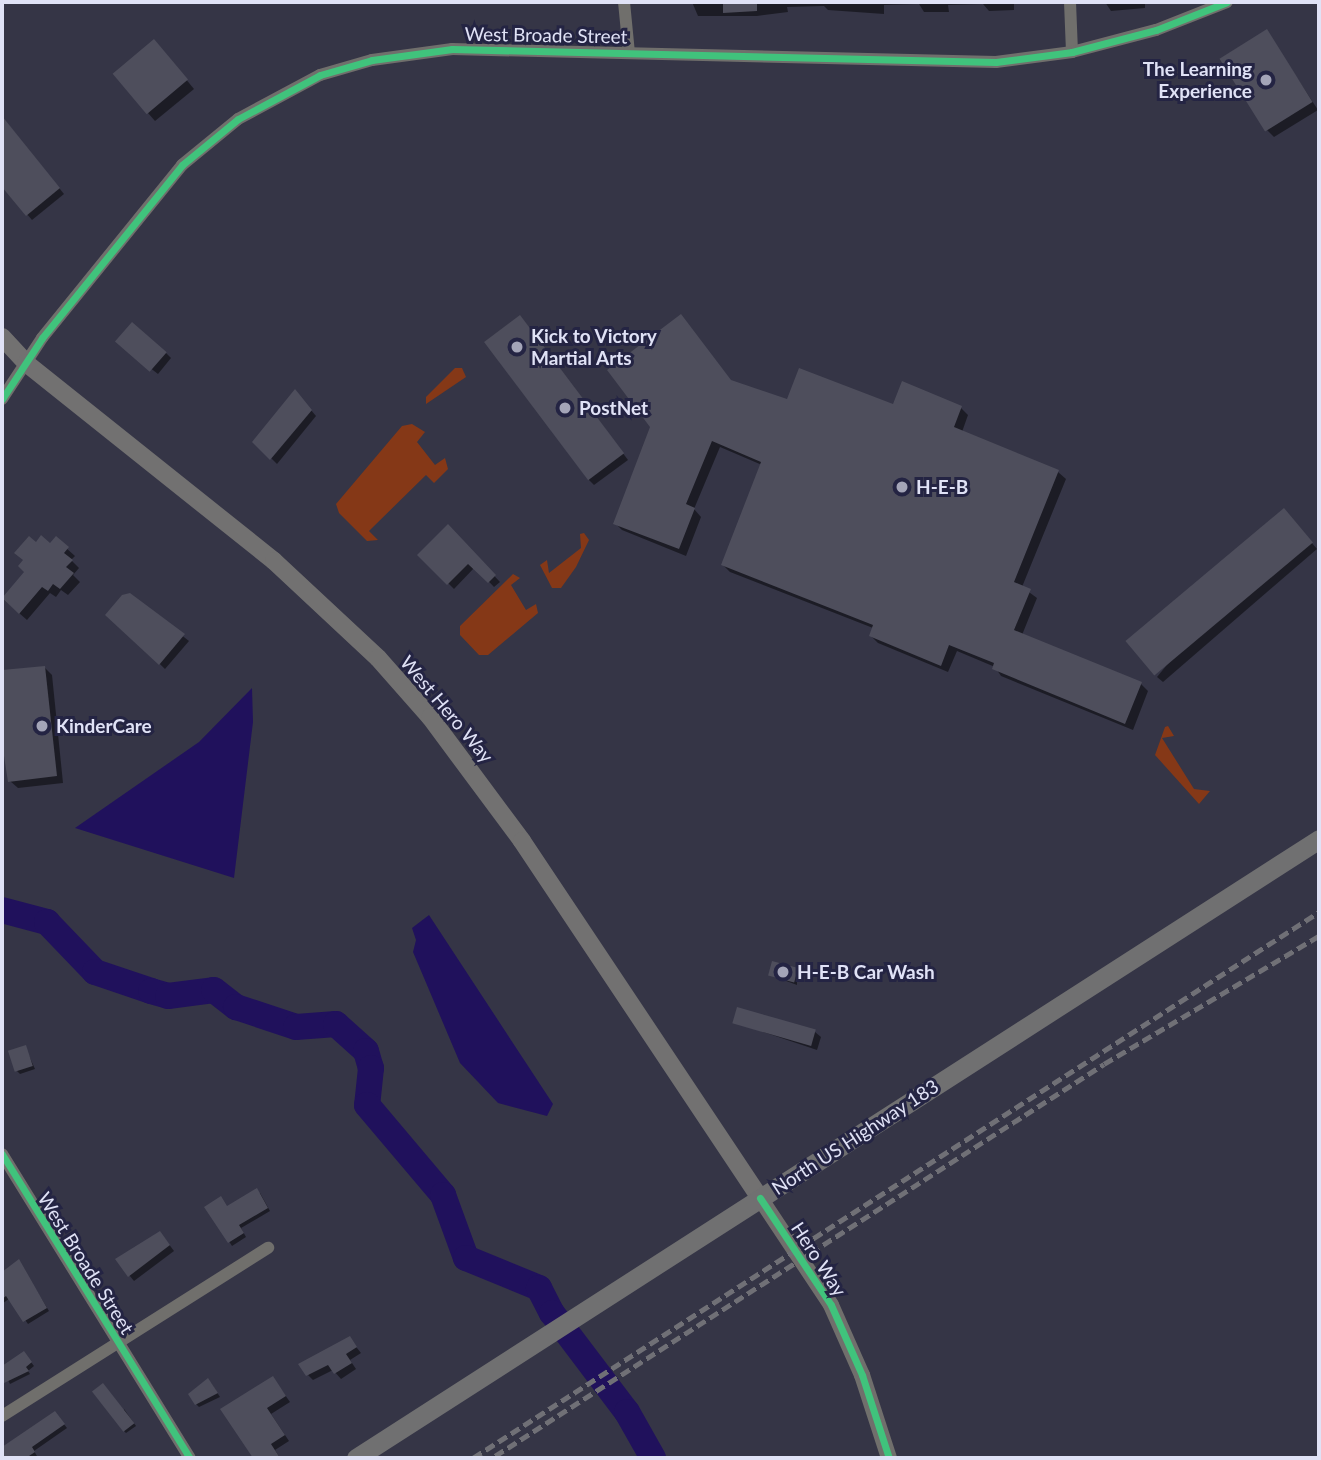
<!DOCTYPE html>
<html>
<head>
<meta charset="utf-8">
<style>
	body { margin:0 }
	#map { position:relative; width:1321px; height:1460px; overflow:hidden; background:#353546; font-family:Lato,sans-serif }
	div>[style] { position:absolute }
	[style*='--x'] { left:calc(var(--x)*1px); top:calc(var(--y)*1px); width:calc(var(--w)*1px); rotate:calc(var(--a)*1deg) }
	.green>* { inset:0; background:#853817 }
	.water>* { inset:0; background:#20115c }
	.shadow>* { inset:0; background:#0007 }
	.river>* { height:26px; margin:-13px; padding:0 13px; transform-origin:13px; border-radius:13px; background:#20115c }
	.building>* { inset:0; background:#4e4e5c; transform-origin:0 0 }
	.minor>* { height:12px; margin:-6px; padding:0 6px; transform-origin:6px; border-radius:6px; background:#706f6c }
	.tertiary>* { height:16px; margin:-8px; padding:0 8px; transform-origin:8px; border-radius:8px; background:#706f6c }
	.secondary>* { height:18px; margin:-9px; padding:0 9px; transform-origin:9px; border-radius:9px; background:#727171 }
	.primary>* { height:19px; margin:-9.5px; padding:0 9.5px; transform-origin:9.5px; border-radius:9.5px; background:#707071 }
	.rail>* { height:4.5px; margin-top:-2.25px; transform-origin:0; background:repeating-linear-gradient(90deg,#707076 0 10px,transparent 0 15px) }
	.cycleway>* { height:7px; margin:-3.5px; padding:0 3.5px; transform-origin:3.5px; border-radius:3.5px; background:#40c37c }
	.dots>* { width:19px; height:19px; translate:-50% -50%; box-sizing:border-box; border:4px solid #242443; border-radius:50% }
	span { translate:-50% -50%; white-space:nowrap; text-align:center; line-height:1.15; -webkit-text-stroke:6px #242443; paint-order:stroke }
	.street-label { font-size:19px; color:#e0e2f6 }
	.poi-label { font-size:19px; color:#e0e2f6; font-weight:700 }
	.right { translate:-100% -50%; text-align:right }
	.left { translate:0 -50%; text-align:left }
	.frame { position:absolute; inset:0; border:4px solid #e0e2f6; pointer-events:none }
</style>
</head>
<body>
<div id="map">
	<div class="green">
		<i style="clip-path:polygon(455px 368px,462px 368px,466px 377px,426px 404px,426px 397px)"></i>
		<i style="clip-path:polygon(412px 424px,425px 432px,417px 442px,435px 465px,445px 458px,448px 469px,434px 483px,426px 475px,369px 531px,378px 540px,367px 541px,339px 513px,336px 504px,402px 426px)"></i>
		<i style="clip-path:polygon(584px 533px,589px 540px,576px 567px,561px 588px,552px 588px,540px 565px,547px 560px,549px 573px,581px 548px,580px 534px)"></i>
		<i style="clip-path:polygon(513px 574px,520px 578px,511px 585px,526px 610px,536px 604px,538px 613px,488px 655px,479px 655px,460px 635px,460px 626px)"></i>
		<i style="clip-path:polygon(1168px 726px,1174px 736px,1162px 738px,1194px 789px,1210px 791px,1199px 804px,1155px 755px,1165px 727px)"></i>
	</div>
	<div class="water">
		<i style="clip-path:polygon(252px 688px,253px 722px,234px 878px,75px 828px,199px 742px)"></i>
		<i style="clip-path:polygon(429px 915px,553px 1104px,547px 1116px,498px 1103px,460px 1063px,413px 952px,416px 940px,412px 928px)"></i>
	</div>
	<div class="shadow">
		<i style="clip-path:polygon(692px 2px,1014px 2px,1014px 10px,989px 11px,983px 4px,948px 5px,949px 12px,924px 12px,919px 4px,884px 5px,884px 14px,828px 10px,824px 6px,787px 7px,788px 12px,757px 16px,698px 16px)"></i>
		<i style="clip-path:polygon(1105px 2px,1145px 2px,1145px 8px,1111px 11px)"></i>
		<i style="clip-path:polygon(1267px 32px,1318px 110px,1274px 137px,1267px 130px)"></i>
		<i style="clip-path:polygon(161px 49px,194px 89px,155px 121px,148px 113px)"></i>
		<i style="clip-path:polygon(2px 117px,64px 194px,32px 220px,2px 185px)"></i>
		<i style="clip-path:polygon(525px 323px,628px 460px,594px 485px,589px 480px)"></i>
		<i style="clip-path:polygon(123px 347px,166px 353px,171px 358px,158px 374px)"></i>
		<i style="clip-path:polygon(733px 383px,788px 401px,961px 408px,968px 415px,962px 432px,1058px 472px,1066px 479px,1022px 587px,1037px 598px,1022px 635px,1141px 684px,1148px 691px,1133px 730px,1001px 676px,995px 667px,957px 651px,948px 672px,878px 643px,871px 636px,873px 628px,730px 572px,723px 565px,762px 465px,720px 447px,694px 509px,701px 517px,686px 556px,622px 530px,615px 523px)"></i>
		<i style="clip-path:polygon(300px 397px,316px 416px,277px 464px,255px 442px)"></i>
		<i style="clip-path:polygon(1289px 516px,1317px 549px,1163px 682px,1157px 677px)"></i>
		<i style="clip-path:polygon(448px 527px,500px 582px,494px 587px,475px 567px,454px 589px,420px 555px)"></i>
		<i style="clip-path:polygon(56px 539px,75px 556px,71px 560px,79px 568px,73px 575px,80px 582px,68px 595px,61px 590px,56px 597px,50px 593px,27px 620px,3px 599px,26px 572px,36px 544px,50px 545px)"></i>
		<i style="clip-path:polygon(130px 595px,189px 641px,165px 669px,108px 614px)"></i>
		<i style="clip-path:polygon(44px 667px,52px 675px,63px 783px,18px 788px,10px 781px,2px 746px,2px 672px)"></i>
		<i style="clip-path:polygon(797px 970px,797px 985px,770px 975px)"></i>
		<i style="clip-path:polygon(734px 1022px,815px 1032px,821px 1037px,817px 1050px)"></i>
		<i style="clip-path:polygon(25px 1047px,35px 1069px,20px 1074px,17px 1071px)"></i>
		<i style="clip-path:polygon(260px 1193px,270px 1211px,241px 1228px,246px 1237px,232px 1246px,207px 1207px,228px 1208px)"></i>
		<i style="clip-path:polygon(165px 1239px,174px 1251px,134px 1281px,129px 1275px)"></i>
		<i style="clip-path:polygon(19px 1262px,49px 1311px,28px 1324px,10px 1298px,2px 1304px,2px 1274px)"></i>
		<i style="clip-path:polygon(349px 1338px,361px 1353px,350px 1360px,356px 1369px,341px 1379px,333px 1370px,313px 1380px,308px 1375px)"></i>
		<i style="clip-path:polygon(24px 1353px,34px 1366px,28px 1371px,30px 1374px,10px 1384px,2px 1368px)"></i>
		<i style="clip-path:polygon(273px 1378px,290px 1402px,271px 1414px,289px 1441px,275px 1450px,280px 1458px,255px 1458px,222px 1410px)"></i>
		<i style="clip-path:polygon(211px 1383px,220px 1397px,199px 1407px,196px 1404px)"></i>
		<i style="clip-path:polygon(124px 1409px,136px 1426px,126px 1433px,123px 1430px)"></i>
		<i style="clip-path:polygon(55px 1413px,67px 1428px,34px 1451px,37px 1456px,2px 1458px,2px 1449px)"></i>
	</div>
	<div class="river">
		<i style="--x:2;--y:910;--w:47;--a:14.9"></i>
		<i style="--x:47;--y:922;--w:69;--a:46.2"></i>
		<i style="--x:95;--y:972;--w:59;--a:18.7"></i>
		<i style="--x:151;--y:991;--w:18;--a:16"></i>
		<i style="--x:168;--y:996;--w:46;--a:-7.4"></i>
		<i style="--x:214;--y:990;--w:28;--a:38"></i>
		<i style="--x:236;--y:1007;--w:63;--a:18.4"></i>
		<i style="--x:296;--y:1027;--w:40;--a:-4.3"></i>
		<i style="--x:336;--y:1024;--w:40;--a:42"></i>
		<i style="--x:366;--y:1051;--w:18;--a:74"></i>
		<i style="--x:371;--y:1068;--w:37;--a:96"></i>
		<i style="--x:367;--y:1105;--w:118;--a:49.8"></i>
		<i style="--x:443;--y:1195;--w:67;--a:69.9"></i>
		<i style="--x:466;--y:1258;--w:79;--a:22.3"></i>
		<i style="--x:539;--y:1288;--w:28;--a:63"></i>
		<i style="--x:552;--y:1313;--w:124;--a:52.9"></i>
		<i style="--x:627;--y:1412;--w:53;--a:60.5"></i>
	</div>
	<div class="building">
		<i style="clip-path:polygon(723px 2px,757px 2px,757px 11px,723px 13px)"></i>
		<i style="left:1267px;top:29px;width:86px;height:56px;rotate:58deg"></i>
		<i style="left:154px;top:39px;width:53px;height:54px;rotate:50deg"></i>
		<i style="clip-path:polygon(2px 116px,60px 188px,26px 216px,2px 187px)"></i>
		<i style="clip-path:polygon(681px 314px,731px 380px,787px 399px,799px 368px,893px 404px,902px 381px,962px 406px,954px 427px,1059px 470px,1014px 582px,1031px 589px,1014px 630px,1142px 682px,1125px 724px,992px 669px,994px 663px,949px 645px,941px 666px,869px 636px,873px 625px,721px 565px,761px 462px,712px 441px,686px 504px,695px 508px,679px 549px,613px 524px,650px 427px,607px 370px)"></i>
		<i style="left:520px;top:315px;width:173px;height:45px;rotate:53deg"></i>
		<i style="left:132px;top:322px;width:46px;height:26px;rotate:41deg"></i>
		<i style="clip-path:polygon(295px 389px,312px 410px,270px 460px,252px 442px)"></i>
		<i style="left:1284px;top:508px;width:45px;height:207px;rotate:50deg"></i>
		<i style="clip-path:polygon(448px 524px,496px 575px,488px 583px,468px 564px,447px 585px,417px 555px)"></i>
		<i style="clip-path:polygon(41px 535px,50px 543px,56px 536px,69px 547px,64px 553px,73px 560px,66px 567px,74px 573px,60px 589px,53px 584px,48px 591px,42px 587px,19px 614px,2px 598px,24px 572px,18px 566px,23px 560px,14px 553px,29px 536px,36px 542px)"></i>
		<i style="clip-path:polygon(130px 593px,185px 634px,159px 665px,105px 615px,122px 595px)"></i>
		<i style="clip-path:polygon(45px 666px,57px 776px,8px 782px,2px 743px,2px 670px)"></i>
		<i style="left:772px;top:961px;width:27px;height:15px;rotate:15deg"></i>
		<i style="left:737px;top:1007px;width:82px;height:17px;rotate:16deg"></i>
		<i style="left:26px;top:1045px;width:22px;height:19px;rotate:72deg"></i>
		<i style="clip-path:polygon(257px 1188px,268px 1208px,239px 1225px,244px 1233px,228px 1243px,204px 1207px,221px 1196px,227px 1206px)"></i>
		<i style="clip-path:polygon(160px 1231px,170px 1245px,128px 1277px,115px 1259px)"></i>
		<i style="clip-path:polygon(19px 1259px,47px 1308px,23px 1322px,6px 1296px,2px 1299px,2px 1272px)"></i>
		<i style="clip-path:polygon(350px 1336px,357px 1347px,346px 1354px,352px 1363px,334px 1374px,328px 1365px,306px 1376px,298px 1364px)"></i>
		<i style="clip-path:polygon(24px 1351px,32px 1362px,26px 1367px,29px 1371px,2px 1384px,2px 1366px)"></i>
		<i style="clip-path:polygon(273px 1376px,286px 1396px,267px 1408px,285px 1435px,271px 1444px,280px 1458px,253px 1458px,220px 1409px)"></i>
		<i style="clip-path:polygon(208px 1378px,218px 1393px,195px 1405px,188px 1394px)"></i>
		<i style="left:103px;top:1383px;width:51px;height:14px;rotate:52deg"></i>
		<i style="clip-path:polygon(55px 1411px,65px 1424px,32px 1447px,35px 1452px,26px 1458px,2px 1458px,2px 1447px)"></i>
	</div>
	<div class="minor">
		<i style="--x:624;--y:2;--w:51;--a:84.4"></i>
		<i style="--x:1070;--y:2;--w:50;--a:87.7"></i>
		<i style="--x:2;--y:399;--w:73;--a:-56.7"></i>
		<i style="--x:42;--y:338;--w:223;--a:-51"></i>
		<i style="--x:182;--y:165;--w:72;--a:-39.4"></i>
		<i style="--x:238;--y:119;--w:93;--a:-28.2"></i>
		<i style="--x:320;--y:75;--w:54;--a:-16.1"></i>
		<i style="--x:372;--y:60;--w:81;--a:-7.8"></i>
		<i style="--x:452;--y:49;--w:544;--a:1.37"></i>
		<i style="--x:996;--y:62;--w:77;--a:-7.5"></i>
		<i style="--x:1072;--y:52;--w:87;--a:-14.7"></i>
		<i style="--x:1156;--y:30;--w:76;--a:-21.5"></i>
		<i style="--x:2;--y:1154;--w:357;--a:58.3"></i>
		<i style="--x:2;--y:1416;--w:315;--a:-32.3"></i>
	</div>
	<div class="tertiary">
		<i style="--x:760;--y:1198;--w:128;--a:56.4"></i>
		<i style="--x:831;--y:1305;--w:77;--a:66.1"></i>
		<i style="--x:862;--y:1375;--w:87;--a:72"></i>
	</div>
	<div class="secondary">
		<i style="--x:2;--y:337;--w:35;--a:47"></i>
		<i style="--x:26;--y:363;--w:317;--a:38.6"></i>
		<i style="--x:274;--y:561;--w:142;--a:43"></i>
		<i style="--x:378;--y:658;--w:79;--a:48.6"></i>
		<i style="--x:430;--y:717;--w:154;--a:53.4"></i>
		<i style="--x:522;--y:841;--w:429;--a:56.3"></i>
	</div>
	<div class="primary">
		<i style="--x:356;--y:1458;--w:1145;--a:-32.73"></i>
	</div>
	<div class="rail">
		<i style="--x:495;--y:1456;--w:724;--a:-32.77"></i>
		<i style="--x:1104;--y:1064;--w:250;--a:-30.8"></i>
		<i style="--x:473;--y:1458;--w:1007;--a:-32.84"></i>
	</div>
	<div class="cycleway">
		<i style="--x:2;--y:399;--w:73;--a:-56.7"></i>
		<i style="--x:42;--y:338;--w:223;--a:-51"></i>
		<i style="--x:182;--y:165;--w:72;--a:-39.4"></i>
		<i style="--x:238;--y:119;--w:93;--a:-28.2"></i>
		<i style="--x:320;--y:75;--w:54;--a:-16.1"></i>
		<i style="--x:372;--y:60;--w:81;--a:-7.8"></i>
		<i style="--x:452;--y:49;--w:544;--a:1.37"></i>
		<i style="--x:996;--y:62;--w:77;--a:-7.5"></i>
		<i style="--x:1072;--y:52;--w:87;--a:-14.7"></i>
		<i style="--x:1156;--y:30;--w:76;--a:-21.5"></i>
		<i style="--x:2;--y:1154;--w:357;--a:58.3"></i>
		<i style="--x:760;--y:1198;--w:128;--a:56.4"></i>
		<i style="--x:831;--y:1305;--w:77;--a:66.1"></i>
		<i style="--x:862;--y:1375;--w:87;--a:72"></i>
	</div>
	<div class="dots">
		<i style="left:1266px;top:80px;background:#a4a5b8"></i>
		<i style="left:517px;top:347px;background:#a4a5b8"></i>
		<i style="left:565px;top:408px;background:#a4a5b8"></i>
		<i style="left:902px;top:487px;background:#a4a5b8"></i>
		<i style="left:42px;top:726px;background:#a4a5b8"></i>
		<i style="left:783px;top:972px;background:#a4a5b8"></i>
	</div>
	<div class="street-label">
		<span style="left:546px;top:35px;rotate:1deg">West Broade Street</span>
		<span style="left:447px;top:709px;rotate:50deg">West Hero Way</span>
		<span style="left:855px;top:1137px;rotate:-33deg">North US Highway 183</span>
		<span style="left:819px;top:1259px;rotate:57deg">Hero Way</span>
		<span style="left:86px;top:1263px;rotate:58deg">West Broade Street</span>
	</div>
	<div class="poi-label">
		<span class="right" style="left:1252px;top:80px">The Learning<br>Experience</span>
		<span class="left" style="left:531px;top:347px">Kick to Victory<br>Martial Arts</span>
		<span class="left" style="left:579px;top:408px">PostNet</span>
		<span class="left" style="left:916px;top:487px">H-E-B</span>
		<span class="left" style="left:56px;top:726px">KinderCare</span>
		<span class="left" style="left:797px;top:972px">H-E-B Car Wash</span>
	</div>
	<div class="frame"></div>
</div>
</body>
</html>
